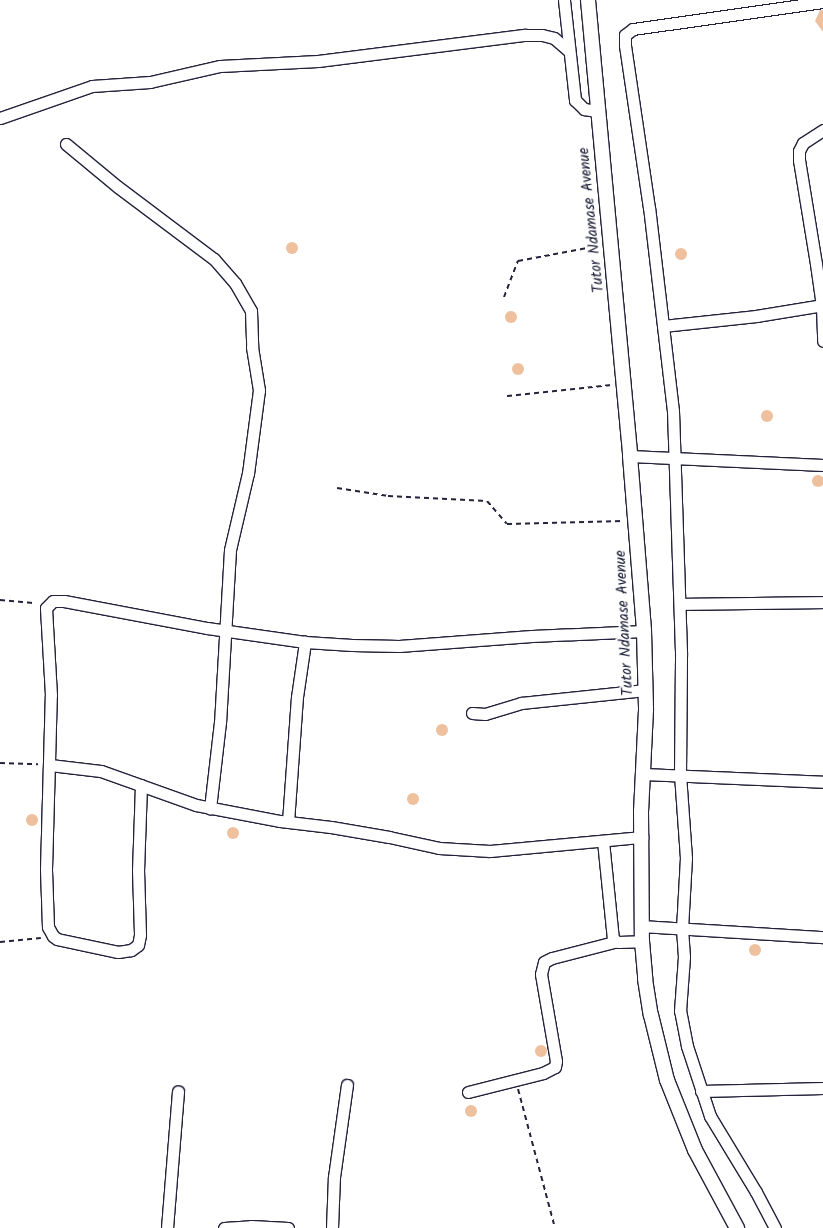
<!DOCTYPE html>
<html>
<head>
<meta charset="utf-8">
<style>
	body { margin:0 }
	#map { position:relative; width:823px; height:1228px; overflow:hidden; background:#fff; font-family:Kalam,sans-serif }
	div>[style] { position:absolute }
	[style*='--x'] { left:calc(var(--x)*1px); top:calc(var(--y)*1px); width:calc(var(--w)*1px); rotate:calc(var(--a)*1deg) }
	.building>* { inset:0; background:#eec09e }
	.round { border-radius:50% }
	.path>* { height:2px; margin-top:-1px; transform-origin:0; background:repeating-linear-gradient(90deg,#22223b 0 5px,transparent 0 9px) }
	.roads { filter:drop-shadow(1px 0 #22223b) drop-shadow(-1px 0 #22223b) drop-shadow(0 1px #22223b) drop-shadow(0 -1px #22223b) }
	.minor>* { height:11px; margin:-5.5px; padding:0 5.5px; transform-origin:5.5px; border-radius:5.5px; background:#fff }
	.tertiary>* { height:14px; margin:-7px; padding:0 7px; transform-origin:7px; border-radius:7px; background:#fff }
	span { translate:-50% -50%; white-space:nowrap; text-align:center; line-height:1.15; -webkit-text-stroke:4px #fff; paint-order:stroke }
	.street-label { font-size:15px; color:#22223b }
</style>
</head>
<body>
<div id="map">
	<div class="building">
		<i style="clip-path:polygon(820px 10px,823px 10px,823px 32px,815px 21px)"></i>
		<i class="round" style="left:286px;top:242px;width:12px;height:12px"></i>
		<i class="round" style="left:675px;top:248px;width:12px;height:12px"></i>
		<i class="round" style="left:505px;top:311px;width:12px;height:12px"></i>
		<i class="round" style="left:512px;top:363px;width:12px;height:12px"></i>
		<i class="round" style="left:761px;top:410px;width:12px;height:12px"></i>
		<i class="round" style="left:812px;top:475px;width:12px;height:12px"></i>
		<i class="round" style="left:436px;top:724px;width:12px;height:12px"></i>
		<i class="round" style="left:407px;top:793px;width:12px;height:12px"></i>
		<i class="round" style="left:26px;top:814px;width:12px;height:12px"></i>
		<i class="round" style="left:227px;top:827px;width:12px;height:12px"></i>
		<i class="round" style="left:749px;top:944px;width:12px;height:12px"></i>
		<i class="round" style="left:535px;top:1045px;width:12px;height:12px"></i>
		<i class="round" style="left:465px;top:1105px;width:12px;height:12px"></i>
	</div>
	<div class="path">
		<i style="--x:504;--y:297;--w:39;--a:-69"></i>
		<i style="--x:518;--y:261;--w:81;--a:-10.6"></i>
		<i style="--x:507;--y:396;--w:105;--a:-6"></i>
		<i style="--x:337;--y:488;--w:52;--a:8.9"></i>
		<i style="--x:388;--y:496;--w:99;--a:2.9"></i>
		<i style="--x:487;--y:501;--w:30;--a:49"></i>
		<i style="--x:507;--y:524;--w:116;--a:-1.5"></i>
		<i style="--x:0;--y:600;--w:36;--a:5"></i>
		<i style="--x:0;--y:763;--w:38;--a:2"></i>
		<i style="--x:0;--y:942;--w:41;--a:-5.6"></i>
		<i style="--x:518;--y:1089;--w:144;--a:75.1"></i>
	</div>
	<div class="roads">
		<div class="minor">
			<i style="--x:564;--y:0;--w:101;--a:83.7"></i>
			<i style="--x:575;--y:100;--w:13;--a:45"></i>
			<i style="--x:584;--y:109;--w:13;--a:9"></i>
			<i style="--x:0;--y:118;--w:97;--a:-19.2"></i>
			<i style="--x:92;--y:86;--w:58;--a:-3.9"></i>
			<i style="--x:150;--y:82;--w:72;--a:-12.9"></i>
			<i style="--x:220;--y:66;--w:98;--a:-2.9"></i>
			<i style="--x:318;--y:61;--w:209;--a:-7.2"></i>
			<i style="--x:525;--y:35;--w:17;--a:0"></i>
			<i style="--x:542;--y:35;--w:12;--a:14"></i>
			<i style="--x:554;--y:38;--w:18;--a:41"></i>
			<i style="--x:823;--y:130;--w:24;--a:147"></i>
			<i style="--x:803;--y:143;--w:9;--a:117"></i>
			<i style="--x:799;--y:151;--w:9;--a:90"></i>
			<i style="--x:799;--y:160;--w:105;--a:80.7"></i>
			<i style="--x:816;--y:264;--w:42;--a:81.9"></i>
			<i style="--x:822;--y:306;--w:35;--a:88"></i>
			<i style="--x:66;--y:144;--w:67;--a:39.6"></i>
			<i style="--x:118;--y:187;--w:120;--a:36.9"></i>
			<i style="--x:214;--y:259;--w:32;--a:49"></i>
			<i style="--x:235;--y:283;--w:32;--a:60"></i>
			<i style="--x:251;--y:311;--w:36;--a:88"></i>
			<i style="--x:252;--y:347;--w:44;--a:80.8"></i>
			<i style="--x:259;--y:390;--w:84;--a:97.5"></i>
			<i style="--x:248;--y:473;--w:79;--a:103.2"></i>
			<i style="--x:230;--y:550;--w:172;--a:93.3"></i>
			<i style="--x:220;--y:722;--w:87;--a:96.6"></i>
			<i style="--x:663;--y:326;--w:94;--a:-6.1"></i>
			<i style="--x:756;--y:316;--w:68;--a:-9.3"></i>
			<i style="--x:630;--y:456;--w:193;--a:2.7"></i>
			<i style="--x:680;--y:604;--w:143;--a:-0.8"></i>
			<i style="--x:472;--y:713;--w:13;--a:4"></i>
			<i style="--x:485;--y:714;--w:38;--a:-17"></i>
			<i style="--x:521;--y:703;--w:125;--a:-6"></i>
			<i style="--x:50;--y:765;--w:51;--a:6.7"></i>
			<i style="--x:101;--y:771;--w:101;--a:19.7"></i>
			<i style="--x:196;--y:805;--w:86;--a:10.8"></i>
			<i style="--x:280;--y:821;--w:51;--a:6.7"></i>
			<i style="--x:331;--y:827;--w:59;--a:9.8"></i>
			<i style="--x:389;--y:837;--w:51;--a:12.4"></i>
			<i style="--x:439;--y:848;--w:51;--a:3.4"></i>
			<i style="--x:490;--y:851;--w:153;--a:-5.3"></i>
			<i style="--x:643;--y:774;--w:180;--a:2.5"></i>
			<i style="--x:141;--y:785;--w:85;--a:92"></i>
			<i style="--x:138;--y:870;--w:65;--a:88.2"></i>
			<i style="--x:140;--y:935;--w:10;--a:101"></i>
			<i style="--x:138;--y:945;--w:9;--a:144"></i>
			<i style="--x:131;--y:950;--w:13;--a:171"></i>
			<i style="--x:118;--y:952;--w:62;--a:-168"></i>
			<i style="--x:57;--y:939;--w:5;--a:-143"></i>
			<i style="--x:53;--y:936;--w:10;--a:-119"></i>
			<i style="--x:48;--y:927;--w:58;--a:-92"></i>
			<i style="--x:46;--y:869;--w:174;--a:-88.4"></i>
			<i style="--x:51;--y:695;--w:87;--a:-93.3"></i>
			<i style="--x:46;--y:608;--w:10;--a:-45"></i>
			<i style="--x:53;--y:601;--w:11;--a:0"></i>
			<i style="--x:64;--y:601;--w:146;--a:10.7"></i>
			<i style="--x:207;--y:628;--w:99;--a:8.1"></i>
			<i style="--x:305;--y:642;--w:47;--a:3.7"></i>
			<i style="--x:352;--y:645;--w:47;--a:1.2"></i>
			<i style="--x:399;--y:646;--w:133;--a:-4.3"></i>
			<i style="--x:532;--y:636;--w:112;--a:-2.6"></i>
			<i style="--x:288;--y:822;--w:125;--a:-85.9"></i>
			<i style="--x:297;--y:697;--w:56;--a:-81.7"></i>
			<i style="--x:603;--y:841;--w:99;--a:84.2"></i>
			<i style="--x:613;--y:939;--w:6;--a:31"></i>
			<i style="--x:618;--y:942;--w:24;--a:-2"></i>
			<i style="--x:642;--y:926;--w:181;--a:3.5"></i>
			<i style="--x:701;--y:1091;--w:122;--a:-1.4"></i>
			<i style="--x:468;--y:1092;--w:77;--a:-14.2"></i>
			<i style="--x:543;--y:1073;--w:13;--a:-27"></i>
			<i style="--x:555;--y:1067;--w:6;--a:-81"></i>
			<i style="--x:556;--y:1061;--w:88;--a:-99.8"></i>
			<i style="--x:541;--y:974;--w:12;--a:-76"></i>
			<i style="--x:544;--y:962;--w:9;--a:-27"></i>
			<i style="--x:552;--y:958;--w:64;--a:-14.5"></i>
			<i style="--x:167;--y:1228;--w:137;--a:-85.4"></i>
			<i style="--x:224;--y:1228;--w:27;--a:-4"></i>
			<i style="--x:251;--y:1226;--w:37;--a:3"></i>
			<i style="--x:332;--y:1228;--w:51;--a:-87.8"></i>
			<i style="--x:334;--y:1177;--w:93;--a:-82"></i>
			<i style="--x:775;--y:1228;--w:41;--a:-117.8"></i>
			<i style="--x:756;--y:1192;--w:89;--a:-121.2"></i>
			<i style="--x:710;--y:1116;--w:74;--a:-108.2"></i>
			<i style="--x:687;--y:1046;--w:36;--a:-101"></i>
			<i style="--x:680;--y:1011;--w:54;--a:-85.8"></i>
			<i style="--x:684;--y:957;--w:28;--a:-94"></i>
			<i style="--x:682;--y:929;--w:71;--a:-86.8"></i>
			<i style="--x:686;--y:858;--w:84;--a:-94.1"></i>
			<i style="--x:680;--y:774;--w:122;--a:-89.5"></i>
			<i style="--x:681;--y:652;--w:241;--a:-91.9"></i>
			<i style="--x:673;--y:411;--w:204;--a:-96.7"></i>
			<i style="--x:649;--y:208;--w:165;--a:-98.4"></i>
			<i style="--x:625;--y:45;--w:10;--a:-90"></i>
			<i style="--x:625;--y:35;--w:10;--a:-37"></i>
			<i style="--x:633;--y:29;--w:192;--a:-8.1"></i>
		</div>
		<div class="tertiary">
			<i style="--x:588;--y:0;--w:458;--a:84.7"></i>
			<i style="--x:630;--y:456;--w:176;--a:85.4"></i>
			<i style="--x:644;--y:631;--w:79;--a:88.5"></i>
			<i style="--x:646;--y:710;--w:101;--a:92.8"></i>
			<i style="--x:641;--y:811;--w:130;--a:89.6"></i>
			<i style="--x:642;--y:941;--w:38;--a:85"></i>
			<i style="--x:645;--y:979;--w:36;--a:81"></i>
			<i style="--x:651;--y:1015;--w:67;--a:76.2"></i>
			<i style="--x:667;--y:1080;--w:75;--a:68.2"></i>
			<i style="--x:695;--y:1150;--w:89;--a:61.7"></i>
		</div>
	</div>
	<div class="street-label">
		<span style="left:592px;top:220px;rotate:-96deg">Tutor Ndamase Avenue</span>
		<span style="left:625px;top:623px;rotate:-93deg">Tutor Ndamase Avenue</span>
	</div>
</div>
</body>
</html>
